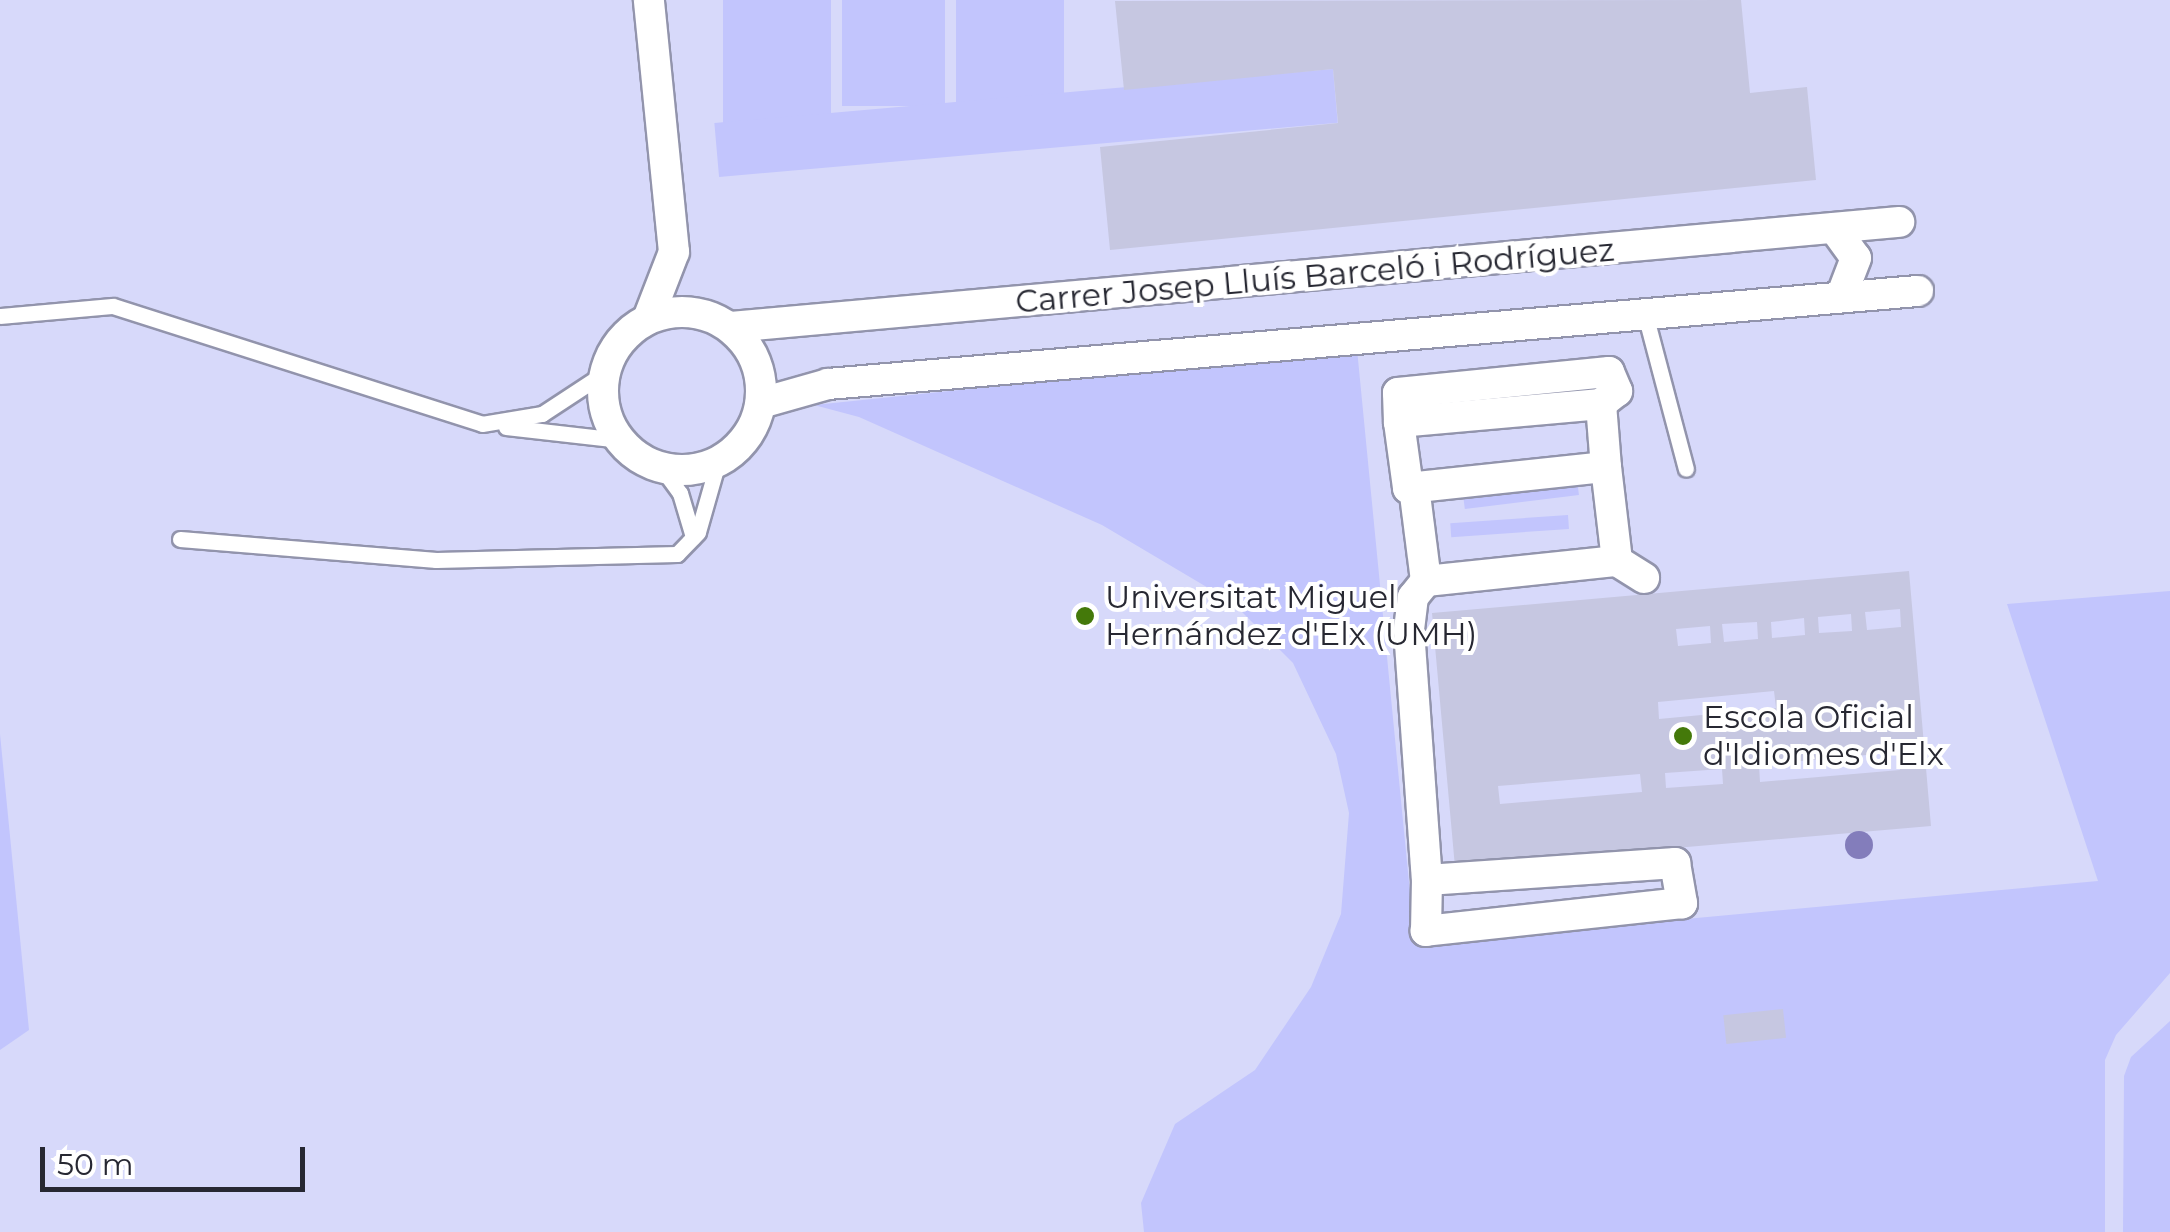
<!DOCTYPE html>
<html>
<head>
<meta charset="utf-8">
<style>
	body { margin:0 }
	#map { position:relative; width:2170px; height:1232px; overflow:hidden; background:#e2e4fe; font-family:Montserrat,sans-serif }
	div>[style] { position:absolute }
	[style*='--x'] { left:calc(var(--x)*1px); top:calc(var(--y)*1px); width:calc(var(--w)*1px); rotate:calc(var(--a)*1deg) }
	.built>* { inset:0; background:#d7d9fa; transform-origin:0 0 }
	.green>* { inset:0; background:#c2c5fd; transform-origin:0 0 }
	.building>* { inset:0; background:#c6c7e1; transform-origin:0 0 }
	.roads { filter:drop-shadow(2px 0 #9294ac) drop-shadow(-2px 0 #9294ac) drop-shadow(0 2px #9294ac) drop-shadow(0 -2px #9294ac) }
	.lane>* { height:15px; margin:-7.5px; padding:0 7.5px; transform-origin:7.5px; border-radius:7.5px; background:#fff }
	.street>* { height:30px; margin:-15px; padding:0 15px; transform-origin:15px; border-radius:15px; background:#fff }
	.street>.ring { margin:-15px; padding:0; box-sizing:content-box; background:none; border:30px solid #fff; border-radius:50% }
	.trees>* { width:28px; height:28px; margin:-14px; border-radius:50%; background:#837dbb }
	.dots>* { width:28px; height:28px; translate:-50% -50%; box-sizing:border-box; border:5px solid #fff; border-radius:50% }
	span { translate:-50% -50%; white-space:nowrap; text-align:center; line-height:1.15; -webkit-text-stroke:8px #fff; paint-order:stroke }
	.street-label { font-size:32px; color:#272832 }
	.poi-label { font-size:32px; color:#272832 }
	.left { translate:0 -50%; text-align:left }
	.scale { position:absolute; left:40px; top:1147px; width:265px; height:45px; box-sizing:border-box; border:5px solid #272832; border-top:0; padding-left:12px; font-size:30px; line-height:35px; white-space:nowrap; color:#272832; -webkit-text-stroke:8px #fff; paint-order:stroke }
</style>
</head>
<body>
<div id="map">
	<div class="built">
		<i style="left:0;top:0;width:2170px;height:1232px"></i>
	</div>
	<div class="green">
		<i style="left:723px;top:0;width:108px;height:123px"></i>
		<i style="left:842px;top:0;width:103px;height:106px"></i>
		<i style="left:956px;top:0;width:108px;height:102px"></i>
		<i style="left:1333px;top:69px;width:54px;height:621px;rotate:85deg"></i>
		<i style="clip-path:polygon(1357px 349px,1415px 944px,2098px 881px,2007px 604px,2170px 591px,2170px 973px,2116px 1035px,2105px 1060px,2105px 1232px,1144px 1232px,1141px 1203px,1175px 1124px,1255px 1070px,1311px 987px,1341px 914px,1349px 813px,1336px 754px,1293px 663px,1232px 602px,1102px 525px,859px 417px,814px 405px)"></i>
		<i style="left:1577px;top:479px;width:16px;height:115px;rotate:83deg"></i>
		<i style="left:1568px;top:515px;width:14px;height:118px;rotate:86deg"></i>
		<i style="clip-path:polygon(0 734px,29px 1030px,0 1050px)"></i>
		<i style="clip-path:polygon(2170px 1021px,2170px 1232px,2123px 1232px,2124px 1076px,2131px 1057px)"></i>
	</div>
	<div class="building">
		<i style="clip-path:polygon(1741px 0,1750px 93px,1807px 87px,1816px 180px,1110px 250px,1100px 147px,1338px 123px,1333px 69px,1124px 90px,1115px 1px)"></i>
		<i style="clip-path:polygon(evenodd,1909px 571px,1931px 826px,1455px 867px,1432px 613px,1909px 571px,1900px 609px,1901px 627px,1867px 630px,1865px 612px,1900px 609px,1909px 571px,1851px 614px,1852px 631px,1819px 633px,1818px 617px,1851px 614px,1909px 571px,1804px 618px,1805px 635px,1772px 638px,1771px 622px,1804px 618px,1909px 571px,1757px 622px,1758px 639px,1724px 642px,1722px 624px,1757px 622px,1909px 571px,1710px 626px,1711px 643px,1678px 646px,1676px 629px,1710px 626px,1909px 571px,1774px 691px,1776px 708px,1659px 719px,1658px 702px,1774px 691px,1909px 571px,1898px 752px,1900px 770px,1760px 782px,1759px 765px,1898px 752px,1909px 571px,1722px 769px,1723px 784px,1666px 788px,1665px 773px,1722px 769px,1909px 571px,1640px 774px,1642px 792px,1500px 804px,1498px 786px,1640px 774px)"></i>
		<i style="left:1783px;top:1009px;width:29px;height:60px;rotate:84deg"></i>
	</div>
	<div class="roads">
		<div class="lane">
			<i style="--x:1645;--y:314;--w:160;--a:75.2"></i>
			<i style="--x:0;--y:316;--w:113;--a:-5.1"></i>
			<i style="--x:113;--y:306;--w:387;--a:17.7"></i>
			<i style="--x:482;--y:424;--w:61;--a:-9.5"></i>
			<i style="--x:542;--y:414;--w:77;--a:-33.3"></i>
			<i style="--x:506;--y:427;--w:115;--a:6.5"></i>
			<i style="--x:661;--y:467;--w:32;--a:54"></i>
			<i style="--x:680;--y:493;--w:46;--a:73.5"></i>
			<i style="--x:180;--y:539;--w:257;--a:4.7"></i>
			<i style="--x:436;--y:560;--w:241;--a:-1.4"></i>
			<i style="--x:677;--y:554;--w:30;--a:-46"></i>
			<i style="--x:698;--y:532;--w:73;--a:-74.1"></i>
		</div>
		<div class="street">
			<i style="--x:1834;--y:228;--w:37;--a:54"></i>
			<i style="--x:1856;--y:258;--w:42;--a:111"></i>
			<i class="ring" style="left:603px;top:312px;width:128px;height:128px"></i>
			<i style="--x:648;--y:319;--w:72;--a:-68.8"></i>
			<i style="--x:674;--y:252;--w:253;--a:-95.7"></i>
			<i style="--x:731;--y:327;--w:1173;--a:-5.14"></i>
			<i style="--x:761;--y:403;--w:70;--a:-15.8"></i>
			<i style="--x:828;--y:384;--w:1094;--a:-4.88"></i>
			<i style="--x:1601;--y:404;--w:63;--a:85.5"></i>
			<i style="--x:1399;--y:422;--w:29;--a:-92"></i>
			<i style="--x:1398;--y:393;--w:212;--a:-5.7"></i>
			<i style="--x:1609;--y:372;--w:21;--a:67"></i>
			<i style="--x:1617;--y:391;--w:21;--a:141"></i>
			<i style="--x:1601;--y:404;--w:203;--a:174.9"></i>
			<i style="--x:1399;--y:422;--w:67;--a:82.2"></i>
			<i style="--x:1408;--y:488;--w:199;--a:-6.1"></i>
			<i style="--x:1606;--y:467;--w:95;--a:83.3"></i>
			<i style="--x:1617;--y:561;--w:32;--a:32"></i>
			<i style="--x:1414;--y:487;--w:95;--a:82.7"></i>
			<i style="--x:1426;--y:581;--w:192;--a:-6"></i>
			<i style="--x:1426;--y:581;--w:21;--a:129"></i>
			<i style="--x:1413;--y:597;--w:33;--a:97"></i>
			<i style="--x:1409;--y:630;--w:251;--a:85.9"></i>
			<i style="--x:1427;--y:880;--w:249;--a:-3.9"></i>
			<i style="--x:1675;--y:863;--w:41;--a:80.1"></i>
			<i style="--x:1682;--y:903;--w:258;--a:173.8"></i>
			<i style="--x:1426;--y:931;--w:51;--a:-88.9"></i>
		</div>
	</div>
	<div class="trees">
		<i style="left:1859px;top:845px"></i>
	</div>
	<div class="dots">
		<i style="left:1085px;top:616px;background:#44790a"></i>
		<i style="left:1683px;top:736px;background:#44790a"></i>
	</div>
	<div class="street-label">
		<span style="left:1315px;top:276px;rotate:-5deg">Carrer Josep Lluís Barceló i Rodríguez</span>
	</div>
	<div class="poi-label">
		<span class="left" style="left:1105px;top:616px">Universitat Miguel<br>Hernández d'Elx (UMH)</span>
		<span class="left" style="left:1703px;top:736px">Escola Oficial<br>d'Idiomes d'Elx</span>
	</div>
	<div class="scale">50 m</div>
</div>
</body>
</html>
